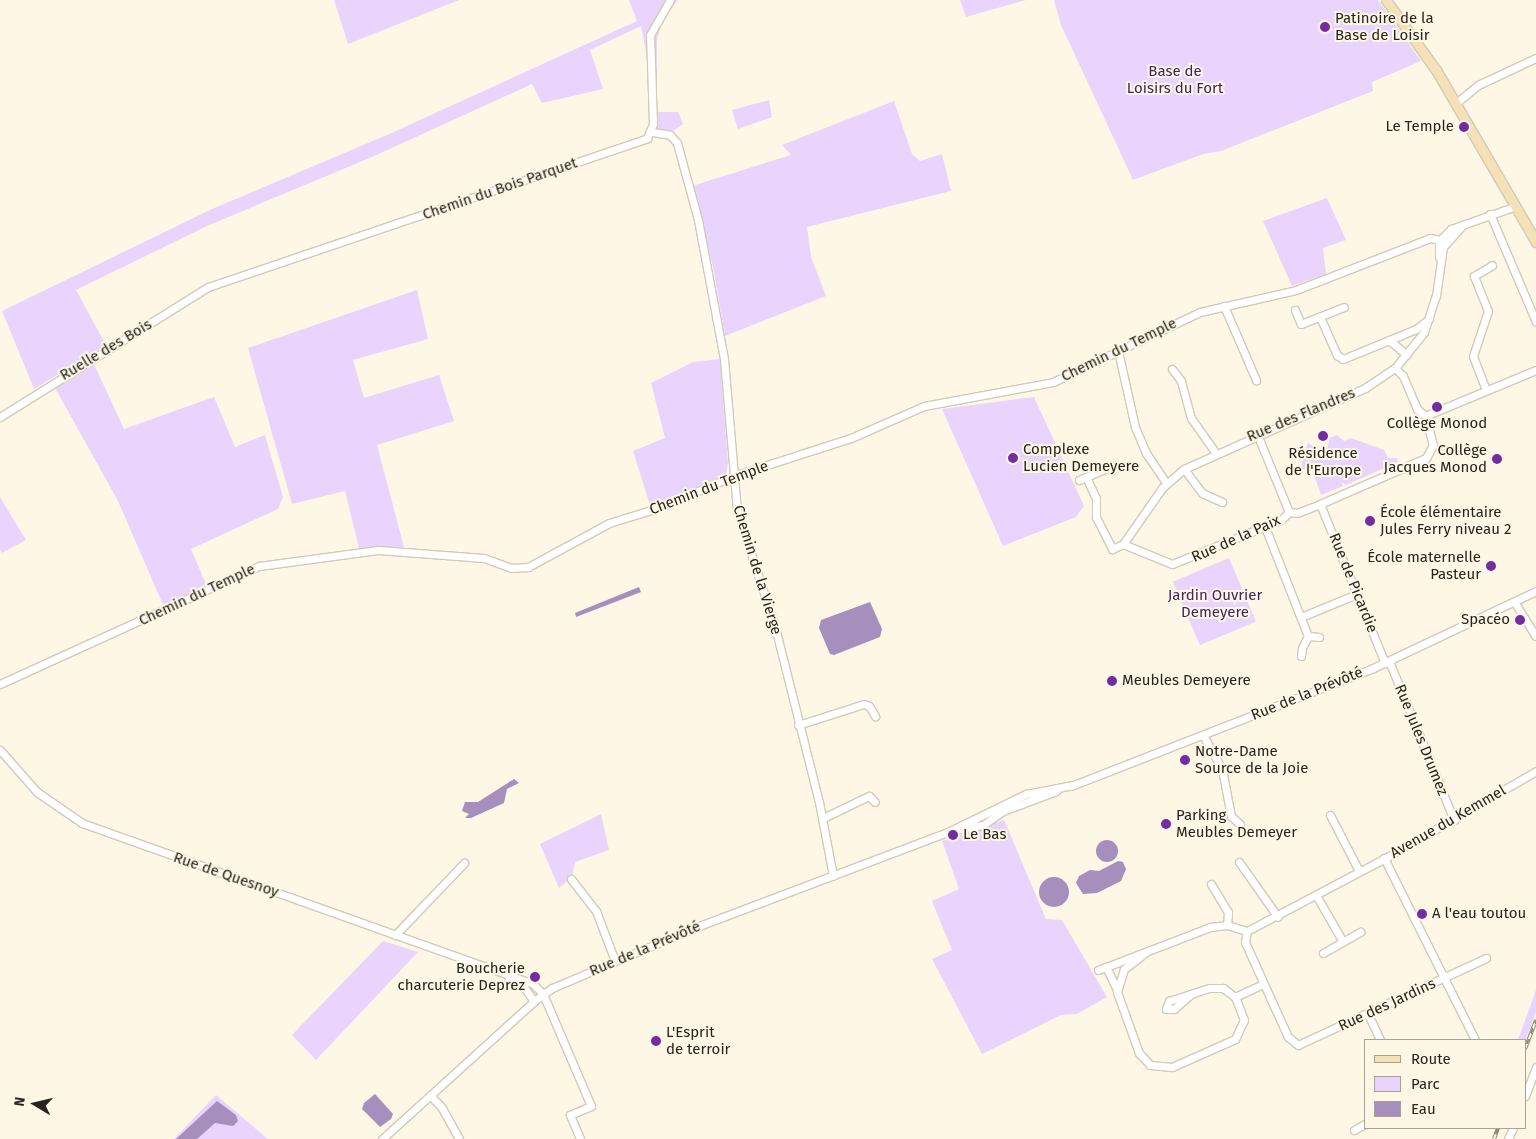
<!DOCTYPE html>
<html>
<head>
<meta charset="utf-8">
<style>
	body { margin:0 }
	#map { position:relative; width:1536px; height:1139px; overflow:hidden; background:#fef7e5; font-family:"Fira Sans",sans-serif }
	div>[style] { position:absolute }
	[style*='--x'] { left:calc(var(--x)*1px); top:calc(var(--y)*1px); width:calc(var(--w)*1px); rotate:calc(var(--a)*1deg) }
	.green>* { inset:0; background:#e9d4fd; transform-origin:0 0 }
	.water>* { inset:0; background:#a68fbc }
	.round { border-radius:50% }
	.roads { filter:drop-shadow(1px 0 #d2cab9) drop-shadow(-1px 0 #d2cab9) drop-shadow(0 1px #d2cab9) drop-shadow(0 -1px #d2cab9) }
	.minor>* { height:7px; margin:-3.5px; padding:0 3.5px; transform-origin:3.5px; border-radius:3.5px; background:#fff }
	.major>* { height:9px; margin:-4.5px; padding:0 4.5px; transform-origin:4.5px; border-radius:4.5px; background:#f4e2b6 }
	.rail>* { height:4px; margin-top:-2px; transform-origin:0; background:repeating-linear-gradient(90deg,#fef7e5 0 5.5px,#8f8b7e 0 11px); box-sizing:border-box; border-block:1px solid #8f8b7e }
	.dots>* { width:14px; height:14px; translate:-50% -50%; box-sizing:border-box; border:2px solid #fef7e5; border-radius:50% }
	span { translate:-50% -50%; white-space:nowrap; text-align:center; line-height:1.15; -webkit-text-stroke:4px #fef7e5; paint-order:stroke }
	.poi-label { font-size:15px; color:#27241d }
	.left { translate:0 -50%; text-align:left }
	.right { translate:-100% -50%; text-align:right }
	.park-label { font-size:15px; color:#43235b }
	.street-label { font-size:15px; color:#27241d }
	.legend { position:absolute; left:1364px; top:1039px; width:162px; height:90px; box-sizing:border-box; background:#fef7e5; border:1px solid #a8a395; margin:0; padding:6px 9px; list-style:none; font-size:15px; color:#27241d }
	.legend li { display:flex; align-items:center; gap:10px; height:25px }
	.legend b { width:25px; border:1px solid #a8a395 }
	.north { position:absolute; left:10px; top:1079px; width:50px; height:50px; -webkit-text-stroke:4px #fef7e5; paint-order:stroke; rotate:279deg; font-size:14px; font-weight:700; line-height:20px; text-align:center; color:#27241d }
	.north::after { content:''; display:block; margin:auto; width:18px; height:22px; background:#27241d; clip-path:polygon(50% 0,100% 100%,50% 72%,0 100%) }
</style>
</head>
<body>
<div id="map">
	<div class="green">
		<i style="clip-path:polygon(334px 0,459px 0,348px 44px)"></i>
		<i style="clip-path:polygon(629px 0,678px 0,662px 20px,657px 40px,657px 112px,678px 112px,683px 124px,670px 133px,651px 127px,651px 78px,641px 26px,590px 50px,603px 89px,542px 103px,532px 84px,372px 157px,207px 226px,76px 290px,106px 345px,34px 389px,2px 311px,212px 209px,387px 135px,637px 21px)"></i>
		<i style="clip-path:polygon(960px 0,1026px 0,966px 17px)"></i>
		<i style="clip-path:polygon(1054px 0,1378px 0,1421px 61px,1372px 82px,1373px 91px,1221px 151px,1203px 154px,1133px 180px,1061px 25px)"></i>
		<i style="clip-path:polygon(769px 100px,772px 117px,738px 129px,732px 110px)"></i>
		<i style="clip-path:polygon(894px 101px,912px 154px,920px 161px,942px 154px,951px 191px,807px 227px,811px 257px,826px 296px,725px 336px,713px 267px,692px 186px,791px 155px,782px 145px)"></i>
		<i style="clip-path:polygon(1327px 198px,1346px 240px,1323px 248px,1326px 274px,1292px 286px,1263px 221px)"></i>
		<i style="clip-path:polygon(417px 290px,428px 339px,353px 360px,364px 398px,439px 375px,454px 421px,377px 445px,404px 547px,359px 548px,345px 491px,292px 504px,248px 348px)"></i>
		<i style="clip-path:polygon(720px 359px,728px 463px,726px 474px,651px 508px,633px 451px,665px 438px,651px 383px,693px 362px)"></i>
		<i style="clip-path:polygon(93px 362px,124px 429px,214px 397px,235px 447px,265px 435px,283px 497px,278px 509px,191px 549px,206px 584px,164px 607px,118px 501px,54px 386px)"></i>
		<i style="clip-path:polygon(1034px 397px,1084px 506px,1076px 517px,1003px 546px,942px 409px)"></i>
		<i style="clip-path:polygon(1337px 435px,1344px 441px,1351px 438px,1384px 450px,1388px 458px,1397px 458px,1398px 462px,1346px 485px,1341px 482px,1343px 486px,1321px 495px,1312px 469px,1301px 469px,1304px 454px,1308px 443px,1321px 450px,1328px 447px,1329px 438px)"></i>
		<i style="clip-path:polygon(0 497px,26px 540px,2px 553px,0 549px)"></i>
		<i style="left:1229px;top:558px;width:69px;height:61px;rotate:67deg"></i>
		<i style="clip-path:polygon(601px 814px,609px 850px,575px 862px,572px 877px,559px 888px,540px 844px)"></i>
		<i style="clip-path:polygon(1004px 820px,1046px 919px,1062px 920px,1107px 997px,1077px 1014px,1061px 1015px,982px 1054px,932px 959px,952px 950px,932px 901px,959px 889px,942px 841px)"></i>
		<i style="clip-path:polygon(383px 941px,418px 952px,316px 1060px,292px 1035px)"></i>
		<i style="clip-path:polygon(1536px 990px,1536px 1012px,1525px 1041px,1518px 1040px)"></i>
		<i style="clip-path:polygon(216px 1095px,268px 1139px,174px 1139px)"></i>
	</div>
	<div class="water">
		<i style="clip-path:polygon(639px 587px,641px 592px,576px 617px,575px 613px)"></i>
		<i style="clip-path:polygon(870px 602px,882px 629px,880px 637px,834px 655px,830px 654px,819px 628px,821px 620px)"></i>
		<i style="clip-path:polygon(514px 779px,519px 783px,507px 789px,504px 803px,471px 818px,465px 818px,469px 814px,462px 811px,465px 802px,478px 802px)"></i>
		<i class="round" style="left:1096px;top:840px;width:22px;height:22px"></i>
		<i style="clip-path:polygon(1118px 861px,1123px 862px,1126px 869px,1121px 881px,1097px 893px,1083px 894px,1076px 883px,1079px 876px,1090px 870px,1099px 871px)"></i>
		<i class="round" style="left:1039px;top:877px;width:30px;height:30px"></i>
		<i style="clip-path:polygon(375px 1094px,393px 1114px,391px 1119px,380px 1127px,362px 1109px,364px 1103px)"></i>
		<i style="clip-path:polygon(217px 1101px,236px 1115px,238px 1121px,233px 1126px,215px 1123px,197px 1139px,176px 1139px)"></i>
	</div>
	<div class="roads">
		<div class="minor">
			<i style="--x:1456;--y:103;--w:28;--a:-39"></i>
			<i style="--x:1478;--y:85;--w:64;--a:-25"></i>
			<i style="--x:652;--y:132;--w:18;--a:9"></i>
			<i style="--x:670;--y:135;--w:11;--a:49"></i>
			<i style="--x:677;--y:143;--w:80;--a:74.7"></i>
			<i style="--x:698;--y:220;--w:141;--a:79.4"></i>
			<i style="--x:724;--y:359;--w:152;--a:85.1"></i>
			<i style="--x:737;--y:510;--w:123;--a:72"></i>
			<i style="--x:775;--y:627;--w:180;--a:75.9"></i>
			<i style="--x:819;--y:802;--w:75;--a:79.3"></i>
			<i style="--x:1490;--y:214;--w:117;--a:66.9"></i>
			<i style="--x:1439;--y:257;--w:16;--a:-90"></i>
			<i style="--x:1439;--y:241;--w:17;--a:-45"></i>
			<i style="--x:1451;--y:229;--w:69;--a:-19.5"></i>
			<i style="--x:1224;--y:306;--w:81;--a:66.6"></i>
			<i style="--x:1295;--y:310;--w:15;--a:67"></i>
			<i style="--x:1301;--y:324;--w:46;--a:-21.6"></i>
			<i style="--x:1320;--y:317;--w:42;--a:65.9"></i>
			<i style="--x:1337;--y:355;--w:7;--a:34"></i>
			<i style="--x:1343;--y:359;--w:79;--a:-22.3"></i>
			<i style="--x:1416;--y:329;--w:16;--a:-38"></i>
			<i style="--x:1389;--y:340;--w:23;--a:40"></i>
			<i style="--x:1118;--y:351;--w:78;--a:77.4"></i>
			<i style="--x:1135;--y:427;--w:28;--a:67"></i>
			<i style="--x:1146;--y:453;--w:36;--a:56"></i>
			<i style="--x:1395;--y:368;--w:11;--a:45"></i>
			<i style="--x:1403;--y:376;--w:36;--a:67"></i>
			<i style="--x:1417;--y:409;--w:11;--a:41"></i>
			<i style="--x:1172;--y:369;--w:15;--a:53"></i>
			<i style="--x:1181;--y:381;--w:38;--a:75"></i>
			<i style="--x:1191;--y:418;--w:42;--a:54.8"></i>
			<i style="--x:1486;--y:390;--w:36;--a:-111"></i>
			<i style="--x:1473;--y:356;--w:47;--a:-71.6"></i>
			<i style="--x:1488;--y:311;--w:38;--a:-112"></i>
			<i style="--x:1474;--y:276;--w:21;--a:-31"></i>
			<i style="--x:1425;--y:416;--w:120;--a:-22.5"></i>
			<i style="--x:0;--y:417;--w:245;--a:-32"></i>
			<i style="--x:208;--y:287;--w:464;--a:-18.7"></i>
			<i style="--x:647;--y:138;--w:15;--a:-67"></i>
			<i style="--x:653;--y:124;--w:89;--a:-91.9"></i>
			<i style="--x:650;--y:35;--w:40;--a:-60.3"></i>
			<i style="--x:1257;--y:434;--w:84;--a:67.7"></i>
			<i style="--x:1184;--y:469;--w:30;--a:53"></i>
			<i style="--x:1202;--y:493;--w:22;--a:24"></i>
			<i style="--x:1086;--y:477;--w:23;--a:65"></i>
			<i style="--x:1096;--y:498;--w:19;--a:90"></i>
			<i style="--x:1096;--y:517;--w:36;--a:63"></i>
			<i style="--x:1112;--y:549;--w:12;--a:-24"></i>
			<i style="--x:1123;--y:544;--w:53;--a:22.2"></i>
			<i style="--x:1172;--y:564;--w:118;--a:-22"></i>
			<i style="--x:1281;--y:520;--w:11;--a:-45"></i>
			<i style="--x:1079;--y:480;--w:38;--a:-23"></i>
			<i style="--x:1320;--y:504;--w:172;--a:67.8"></i>
			<i style="--x:1289;--y:512;--w:8;--a:7"></i>
			<i style="--x:1297;--y:513;--w:25;--a:-21"></i>
			<i style="--x:1320;--y:504;--w:116;--a:-23.5"></i>
			<i style="--x:1426;--y:458;--w:15;--a:-62"></i>
			<i style="--x:1433;--y:445;--w:30;--a:-105"></i>
			<i style="--x:1265;--y:527;--w:117;--a:68.5"></i>
			<i style="--x:1123;--y:544;--w:68;--a:-55.1"></i>
			<i style="--x:1162;--y:488;--w:29;--a:-41"></i>
			<i style="--x:1184;--y:469;--w:198;--a:-24.1"></i>
			<i style="--x:1365;--y:388;--w:36;--a:-34"></i>
			<i style="--x:1395;--y:368;--w:46;--a:-51.1"></i>
			<i style="--x:1424;--y:332;--w:38;--a:-72"></i>
			<i style="--x:1436;--y:296;--w:49;--a:-81.9"></i>
			<i style="--x:1443;--y:247;--w:30;--a:-48"></i>
			<i style="--x:1515;--y:603;--w:39;--a:58"></i>
			<i style="--x:1301;--y:617;--w:61;--a:-22.3"></i>
			<i style="--x:1301;--y:656;--w:8;--a:-83"></i>
			<i style="--x:1302;--y:648;--w:13;--a:-63"></i>
			<i style="--x:1308;--y:636;--w:11;--a:5"></i>
			<i style="--x:1389;--y:661;--w:172;--a:67.8"></i>
			<i style="--x:0;--y:684;--w:285;--a:-24.5"></i>
			<i style="--x:259;--y:566;--w:120;--a:-7.7"></i>
			<i style="--x:378;--y:550;--w:106;--a:4.3"></i>
			<i style="--x:484;--y:558;--w:29;--a:20"></i>
			<i style="--x:511;--y:568;--w:17;--a:-3"></i>
			<i style="--x:528;--y:567;--w:92;--a:-28.5"></i>
			<i style="--x:609;--y:523;--w:54;--a:-17.1"></i>
			<i style="--x:661;--y:507;--w:78;--a:-23.3"></i>
			<i style="--x:733;--y:476;--w:124;--a:-17.9"></i>
			<i style="--x:851;--y:438;--w:80;--a:-23.7"></i>
			<i style="--x:924;--y:406;--w:131;--a:-10.5"></i>
			<i style="--x:1053;--y:382;--w:163;--a:-25.5"></i>
			<i style="--x:1200;--y:312;--w:98;--a:-12.9"></i>
			<i style="--x:1296;--y:290;--w:144;--a:-21.2"></i>
			<i style="--x:1430;--y:238;--w:10;--a:11"></i>
			<i style="--x:1440;--y:240;--w:8;--a:67"></i>
			<i style="--x:798;--y:725;--w:69;--a:-17.7"></i>
			<i style="--x:864;--y:704;--w:5;--a:22"></i>
			<i style="--x:869;--y:706;--w:12;--a:59"></i>
			<i style="--x:1203;--y:735;--w:39;--a:61"></i>
			<i style="--x:1222;--y:769;--w:48;--a:79.2"></i>
			<i style="--x:1231;--y:816;--w:12;--a:42"></i>
			<i style="--x:0;--y:750;--w:56;--a:48.6"></i>
			<i style="--x:37;--y:792;--w:55;--a:34.6"></i>
			<i style="--x:82;--y:823;--w:479;--a:19.6"></i>
			<i style="--x:533;--y:984;--w:14;--a:45"></i>
			<i style="--x:543;--y:994;--w:122;--a:66.8"></i>
			<i style="--x:591;--y:1106;--w:23;--a:157"></i>
			<i style="--x:570;--y:1115;--w:26;--a:67"></i>
			<i style="--x:1071;--y:786;--w:324;--a:-21.3"></i>
			<i style="--x:1373;--y:668;--w:180;--a:-25.3"></i>
			<i style="--x:1330;--y:815;--w:63;--a:62.6"></i>
			<i style="--x:823;--y:818;--w:51;--a:-25.6"></i>
			<i style="--x:869;--y:796;--w:8;--a:45"></i>
			<i style="--x:960;--y:829;--w:23;--a:-10"></i>
			<i style="--x:983;--y:825;--w:24;--a:-35"></i>
			<i style="--x:1003;--y:811;--w:57;--a:-20.7"></i>
			<i style="--x:1384;--y:858;--w:203;--a:63.4"></i>
			<i style="--x:1239;--y:862;--w:67;--a:54.7"></i>
			<i style="--x:571;--y:879;--w:41;--a:52"></i>
			<i style="--x:596;--y:911;--w:53;--a:69.2"></i>
			<i style="--x:1211;--y:884;--w:33;--a:59"></i>
			<i style="--x:1228;--y:912;--w:13;--a:94"></i>
			<i style="--x:1227;--y:925;--w:21;--a:17"></i>
			<i style="--x:1316;--y:895;--w:54;--a:60.1"></i>
			<i style="--x:395;--y:935;--w:100;--a:-46.2"></i>
			<i style="--x:1146;--y:952;--w:28;--a:142"></i>
			<i style="--x:1124;--y:969;--w:24;--a:107"></i>
			<i style="--x:1117;--y:992;--w:65;--a:70.2"></i>
			<i style="--x:1139;--y:1053;--w:16;--a:47"></i>
			<i style="--x:1150;--y:1065;--w:22;--a:5"></i>
			<i style="--x:1172;--y:1067;--w:69;--a:-24"></i>
			<i style="--x:1235;--y:1039;--w:21;--a:-65"></i>
			<i style="--x:1244;--y:1020;--w:25;--a:-111"></i>
			<i style="--x:1323;--y:953;--w:43;--a:-29.6"></i>
			<i style="--x:1486;--y:958;--w:207;--a:155.2"></i>
			<i style="--x:1298;--y:1045;--w:13;--a:-141"></i>
			<i style="--x:1288;--y:1037;--w:104;--a:-114.4"></i>
			<i style="--x:1245;--y:942;--w:11;--a:-80"></i>
			<i style="--x:1247;--y:931;--w:161;--a:-27.8"></i>
			<i style="--x:1389;--y:856;--w:170;--a:-30"></i>
			<i style="--x:1098;--y:970;--w:9;--a:-21"></i>
			<i style="--x:509;--y:978;--w:16;--a:30"></i>
			<i style="--x:523;--y:986;--w:19;--a:54"></i>
			<i style="--x:1116;--y:988;--w:23;--a:-115"></i>
			<i style="--x:1106;--y:967;--w:111;--a:-21"></i>
			<i style="--x:1210;--y:927;--w:17;--a:-7"></i>
			<i style="--x:1191;--y:994;--w:23;--a:139"></i>
			<i style="--x:1174;--y:1009;--w:8;--a:180"></i>
			<i style="--x:1166;--y:1009;--w:9;--a:-69"></i>
			<i style="--x:1169;--y:1001;--w:42;--a:-18"></i>
			<i style="--x:1209;--y:988;--w:14;--a:0"></i>
			<i style="--x:1223;--y:988;--w:15;--a:37"></i>
			<i style="--x:1235;--y:997;--w:31;--a:-25"></i>
			<i style="--x:1368;--y:1014;--w:29;--a:65"></i>
			<i style="--x:430;--y:1095;--w:18;--a:47"></i>
			<i style="--x:442;--y:1108;--w:35;--a:61"></i>
			<i style="--x:1525;--y:1096;--w:31;--a:-69"></i>
			<i style="--x:1354;--y:1130;--w:13;--a:-29"></i>
			<i style="--x:382;--y:1139;--w:205;--a:-42.2"></i>
			<i style="--x:534;--y:1001;--w:22;--a:-36"></i>
			<i style="--x:552;--y:988;--w:160;--a:-22.9"></i>
			<i style="--x:699;--y:926;--w:268;--a:-20.7"></i>
			<i style="--x:950;--y:831;--w:85;--a:-26"></i>
			<i style="--x:1026;--y:794;--w:48;--a:-10.8"></i>
			<i style="--x:1508;--y:1139;--w:12;--a:-66"></i>
		</div>
		<div class="major">
			<i style="--x:1386;--y:0;--w:86;--a:54.5"></i>
			<i style="--x:1436;--y:70;--w:199;--a:59.8"></i>
		</div>
	</div>
	<div class="rail">
		<i style="--x:1525;--y:1049;--w:31;--a:-69"></i>
		<i style="--x:1494;--y:1139;--w:12;--a:-70"></i>
	</div>
	<div class="dots">
		<i style="left:1325px;top:27px;background:#732da0"></i>
		<i style="left:1464px;top:127px;background:#732da0"></i>
		<i style="left:1437px;top:407px;background:#732da0"></i>
		<i style="left:1323px;top:436px;background:#732da0"></i>
		<i style="left:1013px;top:458px;background:#732da0"></i>
		<i style="left:1497px;top:459px;background:#732da0"></i>
		<i style="left:1370px;top:521px;background:#732da0"></i>
		<i style="left:1491px;top:566px;background:#732da0"></i>
		<i style="left:1520px;top:620px;background:#732da0"></i>
		<i style="left:1112px;top:681px;background:#732da0"></i>
		<i style="left:1185px;top:760px;background:#732da0"></i>
		<i style="left:1166px;top:824px;background:#732da0"></i>
		<i style="left:953px;top:835px;background:#732da0"></i>
		<i style="left:1422px;top:914px;background:#732da0"></i>
		<i style="left:535px;top:977px;background:#732da0"></i>
		<i style="left:656px;top:1041px;background:#732da0"></i>
	</div>
	<div class="poi-label">
		<span class="left" style="left:1335px;top:27px">Patinoire de la<br>Base de Loisir</span>
		<span class="right" style="left:1454px;top:127px">Le Temple</span>
		<span style="left:1437px;top:424px">Collège Monod</span>
		<span class="left" style="left:1023px;top:458px">Complexe<br>Lucien Demeyere</span>
		<span class="right" style="left:1487px;top:459px">Collège<br>Jacques Monod</span>
		<span style="left:1323px;top:462px">Résidence<br>de l'Europe</span>
		<span class="left" style="left:1380px;top:521px">École élémentaire<br>Jules Ferry niveau 2</span>
		<span class="right" style="left:1481px;top:566px">École maternelle<br>Pasteur</span>
		<span class="right" style="left:1510px;top:620px">Spacéo</span>
		<span class="left" style="left:1122px;top:681px">Meubles Demeyere</span>
		<span class="left" style="left:1195px;top:760px">Notre-Dame<br>Source de la Joie</span>
		<span class="left" style="left:1176px;top:824px">Parking<br>Meubles Demeyer</span>
		<span class="left" style="left:963px;top:835px">Le Bas</span>
		<span class="left" style="left:1432px;top:914px">A l'eau toutou</span>
		<span class="right" style="left:525px;top:977px">Boucherie<br>charcuterie Deprez</span>
		<span class="left" style="left:666px;top:1041px">L'Esprit<br>de terroir</span>
	</div>
	<div class="park-label">
		<span style="left:1175px;top:80px">Base de<br>Loisirs du Fort</span>
		<span style="left:1215px;top:604px">Jardin Ouvrier<br>Demeyere</span>
	</div>
	<div class="street-label">
		<span style="left:500px;top:189px;rotate:-19deg">Chemin du Bois Parquet</span>
		<span style="left:106px;top:350px;rotate:-31deg">Ruelle des Bois</span>
		<span style="left:1119px;top:350px;rotate:-26deg">Chemin du Temple</span>
		<span style="left:1301px;top:415px;rotate:-23deg">Rue des Flandres</span>
		<span style="left:709px;top:488px;rotate:-21deg">Chemin du Temple</span>
		<span style="left:1236px;top:539px;rotate:-24deg">Rue de la Paix</span>
		<span style="left:757px;top:570px;rotate:73deg">Chemin de la Vierge</span>
		<span style="left:1353px;top:583px;rotate:68deg">Rue de Picardie</span>
		<span style="left:197px;top:595px;rotate:-25deg">Chemin du Temple</span>
		<span style="left:1307px;top:694px;rotate:-22deg">Rue de la Prévôté</span>
		<span style="left:1421px;top:740px;rotate:68deg">Rue Jules Drumez</span>
		<span style="left:1448px;top:822px;rotate:-30deg">Avenue du Kemmel</span>
		<span style="left:226px;top:875px;rotate:19deg">Rue de Quesnoy</span>
		<span style="left:645px;top:949px;rotate:-23deg">Rue de la Prévôté</span>
		<span style="left:1387px;top:1005px;rotate:-25deg">Rue des Jardins</span>
	</div>
	<ul class="legend">
	<li><b style="height:6px;background:#f4e2b6"></b>Route</li>
	<li><b style="height:14px;background:#e9d4fd"></b>Parc</li>
	<li><b style="height:14px;background:#a68fbc"></b>Eau</li>
	</ul>
	<div class="north">N</div>
</div>
</body>
</html>
